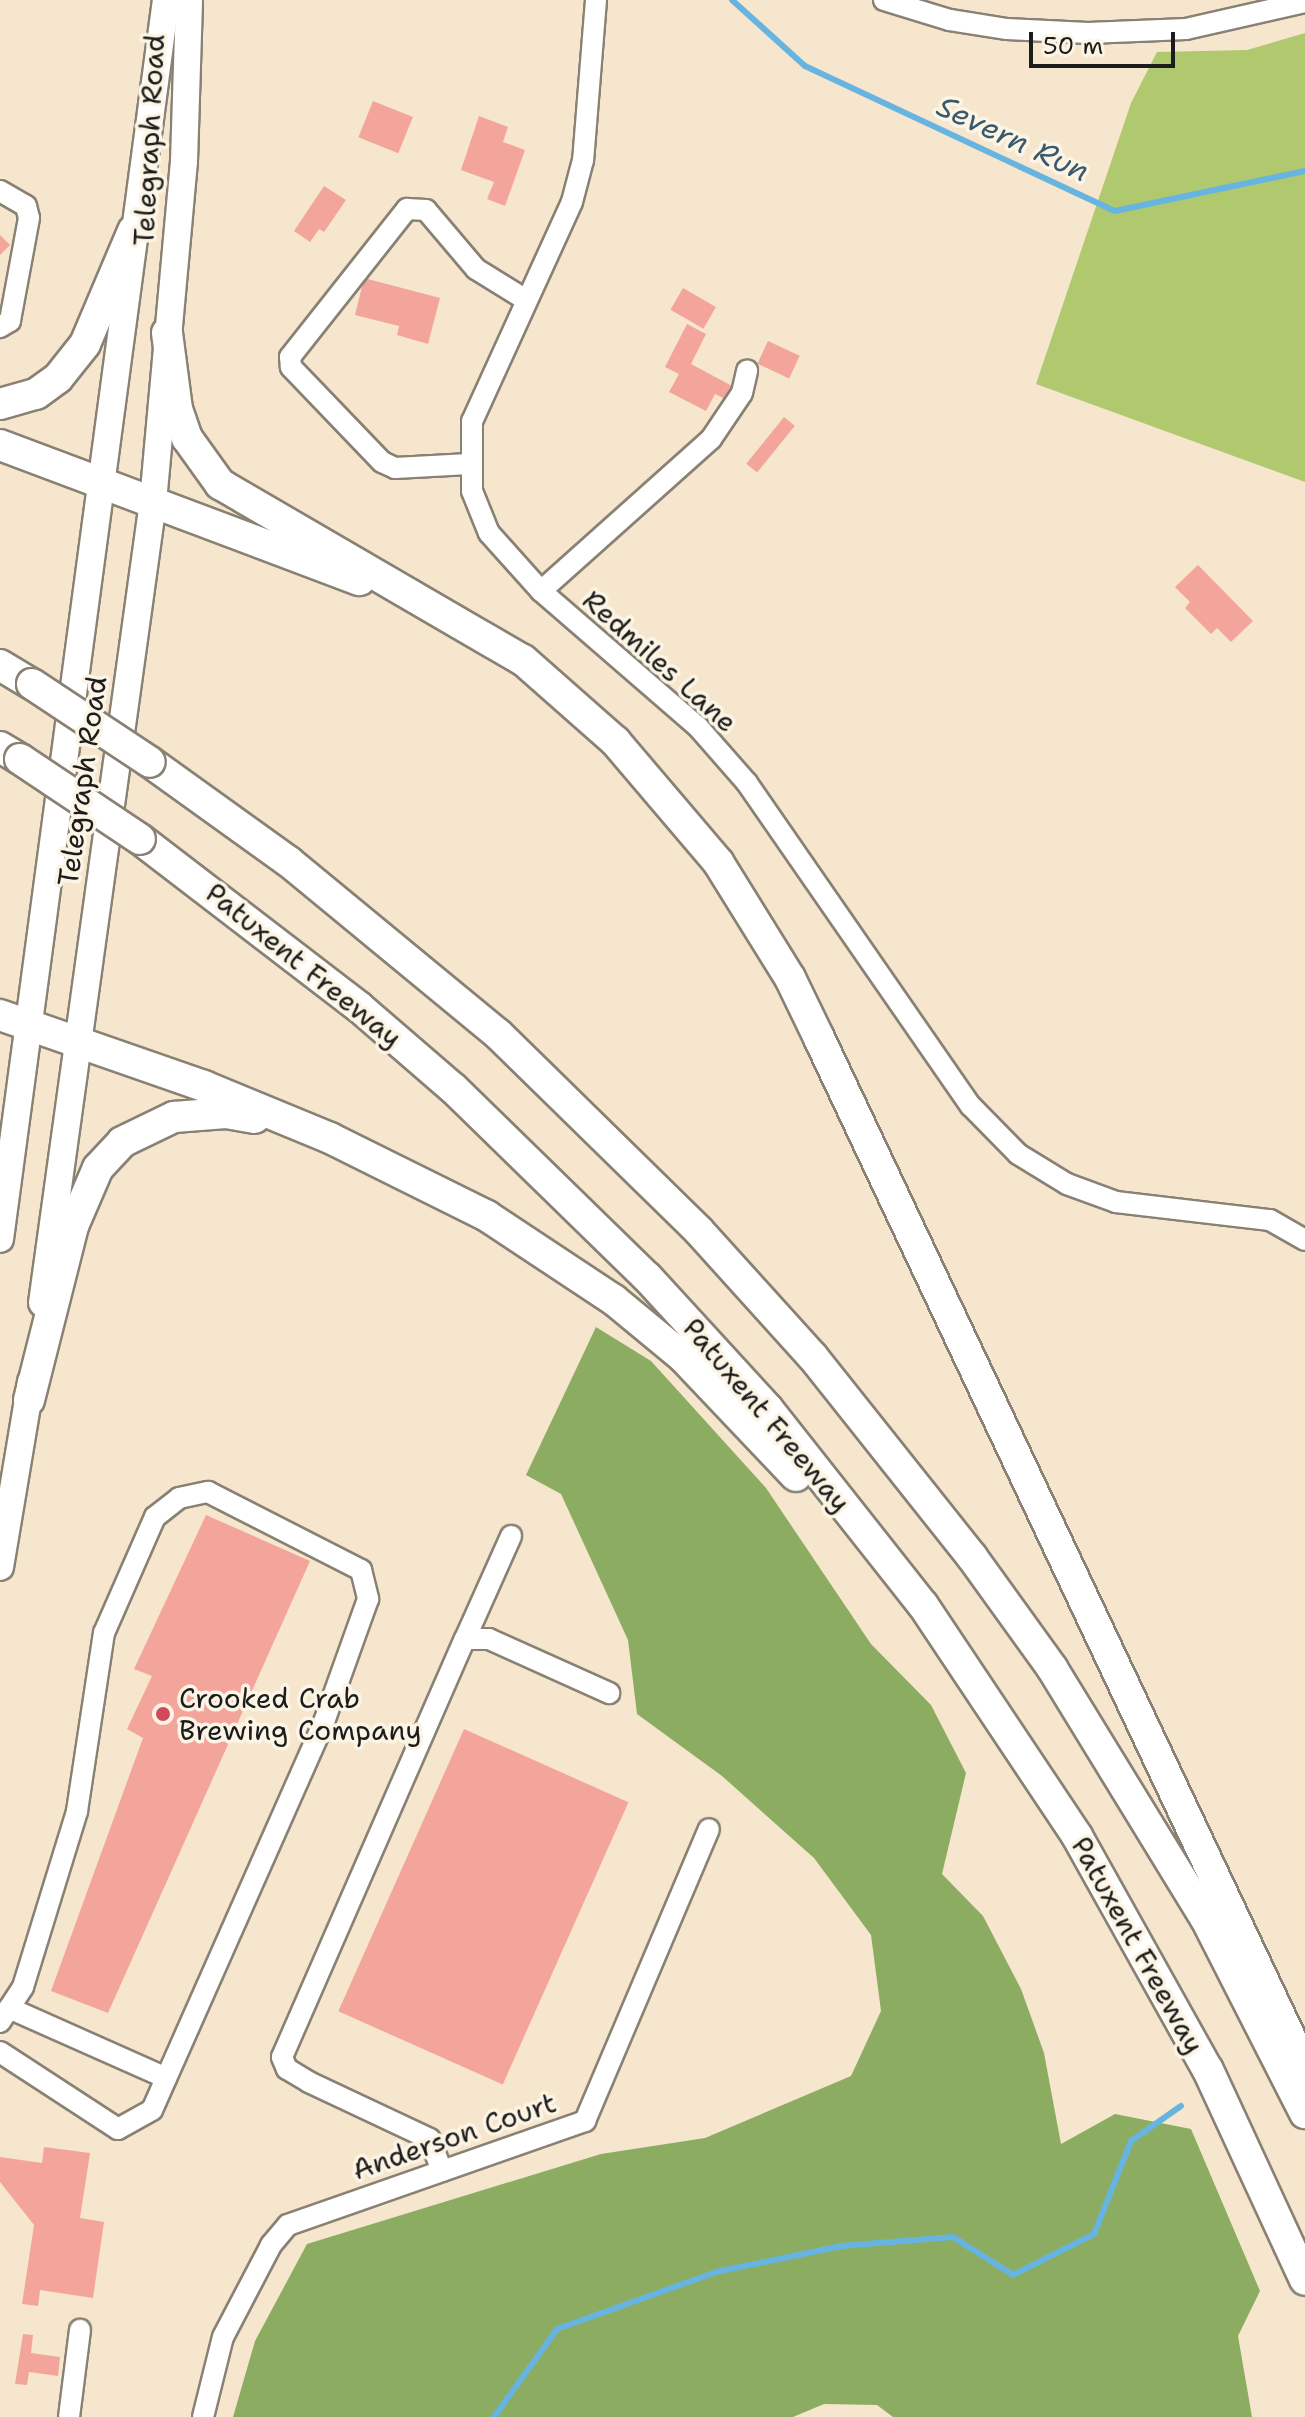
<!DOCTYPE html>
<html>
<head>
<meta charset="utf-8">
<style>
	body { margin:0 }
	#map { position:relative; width:1305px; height:2417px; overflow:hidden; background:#f6e6cd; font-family:"Shantell Sans",sans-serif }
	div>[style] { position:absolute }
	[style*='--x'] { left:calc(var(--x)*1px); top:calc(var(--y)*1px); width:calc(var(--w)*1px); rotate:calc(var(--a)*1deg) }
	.green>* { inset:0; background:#b1c96e }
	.forest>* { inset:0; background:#8cad61 }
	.stream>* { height:6px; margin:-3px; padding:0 3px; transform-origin:3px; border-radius:3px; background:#68b4e1 }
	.building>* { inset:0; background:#f4a59b; transform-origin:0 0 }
	.roads { filter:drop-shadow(2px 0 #898174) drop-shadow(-2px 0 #898174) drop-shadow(0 2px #898174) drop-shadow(0 -2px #898174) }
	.minor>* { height:20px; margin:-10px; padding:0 10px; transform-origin:10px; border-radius:10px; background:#fff }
	.major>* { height:26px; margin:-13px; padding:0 13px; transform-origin:13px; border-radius:13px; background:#fff }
	.highway>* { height:30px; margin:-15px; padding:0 15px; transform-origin:15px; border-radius:15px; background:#fff }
	.bridges { filter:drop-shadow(2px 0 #898174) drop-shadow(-2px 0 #898174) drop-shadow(0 2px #898174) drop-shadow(0 -2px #898174) }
	.highway-bridge>* { height:30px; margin:-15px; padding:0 15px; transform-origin:15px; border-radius:15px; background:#fff }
	.dots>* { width:22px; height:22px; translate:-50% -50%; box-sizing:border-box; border:4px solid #fcf5e5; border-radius:50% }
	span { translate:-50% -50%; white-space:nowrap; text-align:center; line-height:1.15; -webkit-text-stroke:7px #fcf5e5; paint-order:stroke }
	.street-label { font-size:28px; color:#1c1c1c }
	.poi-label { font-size:28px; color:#1c1c1c }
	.left { translate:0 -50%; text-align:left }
	.water-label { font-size:30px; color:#3a596b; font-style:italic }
	.scale { position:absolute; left:1029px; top:32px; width:146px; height:36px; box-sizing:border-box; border:4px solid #1c1c1c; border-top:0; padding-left:10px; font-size:24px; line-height:28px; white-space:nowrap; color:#1c1c1c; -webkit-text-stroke:6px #fcf5e5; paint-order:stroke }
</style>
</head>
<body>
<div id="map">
	<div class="green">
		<i style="clip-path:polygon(1305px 33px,1305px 482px,1036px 384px,1131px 103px,1157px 52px,1247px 50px)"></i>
	</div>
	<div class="forest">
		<i style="clip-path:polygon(596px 1327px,651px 1361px,766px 1488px,871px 1644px,931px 1705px,966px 1773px,942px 1874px,983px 1916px,1021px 1989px,1044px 2053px,1061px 2144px,1115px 2114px,1191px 2129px,1260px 2291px,1238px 2336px,1252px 2417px,893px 2417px,877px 2405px,824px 2404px,793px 2417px,233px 2417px,255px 2341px,307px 2244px,601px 2154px,705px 2138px,851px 2076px,881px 2011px,871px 1935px,814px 1858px,722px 1776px,637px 1714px,628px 1640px,561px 1494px,526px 1475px)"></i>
	</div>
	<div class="stream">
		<i style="--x:732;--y:0;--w:98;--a:42.1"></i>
		<i style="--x:805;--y:66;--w:342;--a:25.1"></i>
		<i style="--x:1115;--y:211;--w:194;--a:-11.9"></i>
		<i style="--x:494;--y:2417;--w:108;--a:-54.4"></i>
		<i style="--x:557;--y:2329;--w:169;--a:-19.7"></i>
		<i style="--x:716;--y:2272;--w:128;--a:-11.7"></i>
		<i style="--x:841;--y:2246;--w:112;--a:-4.6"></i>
		<i style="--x:953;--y:2237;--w:71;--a:32.3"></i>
		<i style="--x:1013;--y:2275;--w:91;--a:-26.8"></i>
		<i style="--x:1094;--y:2234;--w:100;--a:-68.3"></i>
		<i style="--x:1131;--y:2141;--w:61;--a:-35"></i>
	</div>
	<div class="building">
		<i style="left:373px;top:101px;width:43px;height:39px;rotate:22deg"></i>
		<i style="clip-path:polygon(479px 116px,508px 127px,503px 142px,525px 150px,505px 206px,487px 199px,494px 182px,461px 170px)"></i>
		<i style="clip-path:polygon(324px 186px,346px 200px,324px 232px,319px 229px,310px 242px,294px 231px)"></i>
		<i style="clip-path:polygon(0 235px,10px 245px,0 255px)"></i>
		<i style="clip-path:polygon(364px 278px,440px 298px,428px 344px,397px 335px,399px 326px,355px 315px)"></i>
		<i style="left:683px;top:288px;width:38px;height:25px;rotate:30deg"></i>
		<i style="clip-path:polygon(687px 324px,706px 334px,691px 364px,734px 387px,727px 400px,715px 394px,706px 411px,669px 392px,679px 374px,665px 367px)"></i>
		<i style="left:768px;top:341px;width:35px;height:25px;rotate:25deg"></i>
		<i style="left:784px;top:417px;width:14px;height:60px;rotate:39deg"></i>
		<i style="clip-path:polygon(1198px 565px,1253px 621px,1231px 642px,1217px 628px,1211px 634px,1185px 608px,1190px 602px,1175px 587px)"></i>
		<i style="clip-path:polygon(206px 1515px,310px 1561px,108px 2013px,51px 1991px,143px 1738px,127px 1729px,152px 1676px,134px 1669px)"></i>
		<i style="left:464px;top:1729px;width:180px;height:309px;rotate:24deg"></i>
		<i style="clip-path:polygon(44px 2147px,90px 2153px,80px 2218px,104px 2222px,93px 2298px,40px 2290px,38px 2306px,22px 2304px,34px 2225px,0 2182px,0 2157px,42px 2163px)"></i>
		<i style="clip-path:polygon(23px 2334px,33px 2335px,31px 2353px,60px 2357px,58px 2376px,29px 2372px,27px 2385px,15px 2384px)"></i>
	</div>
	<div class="roads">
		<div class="minor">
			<i style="--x:596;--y:0;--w:161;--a:94.6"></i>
			<i style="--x:583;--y:160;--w:43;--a:104.7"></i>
			<i style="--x:572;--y:202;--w:241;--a:114.5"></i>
			<i style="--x:472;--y:421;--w:70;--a:90"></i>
			<i style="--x:472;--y:491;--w:45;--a:68"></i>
			<i style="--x:489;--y:533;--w:78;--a:48.1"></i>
			<i style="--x:541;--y:591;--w:208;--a:40.9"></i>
			<i style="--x:698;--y:727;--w:74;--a:48.8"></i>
			<i style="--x:747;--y:783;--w:393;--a:55.3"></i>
			<i style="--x:971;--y:1106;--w:67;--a:45.6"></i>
			<i style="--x:1018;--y:1154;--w:57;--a:31.5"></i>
			<i style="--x:1067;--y:1184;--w:52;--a:20.2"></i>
			<i style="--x:1116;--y:1202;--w:155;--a:6.7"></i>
			<i style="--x:1270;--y:1220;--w:40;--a:29.7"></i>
			<i style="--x:884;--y:0;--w:69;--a:16.9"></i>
			<i style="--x:950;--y:20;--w:58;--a:9"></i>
			<i style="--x:1007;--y:29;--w:81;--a:2.8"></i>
			<i style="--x:1088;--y:33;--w:98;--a:-2.3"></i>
			<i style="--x:1186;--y:29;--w:122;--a:-12.8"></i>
			<i style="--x:0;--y:191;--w:30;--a:30"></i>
			<i style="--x:26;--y:206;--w:12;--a:76"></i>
			<i style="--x:29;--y:218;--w:105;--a:100.5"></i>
			<i style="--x:10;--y:321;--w:12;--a:149"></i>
			<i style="--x:469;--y:464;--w:74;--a:176.9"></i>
			<i style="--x:395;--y:468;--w:14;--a:-155"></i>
			<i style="--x:382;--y:462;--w:132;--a:-133.8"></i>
			<i style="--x:291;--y:367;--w:10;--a:-96"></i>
			<i style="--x:290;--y:357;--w:189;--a:-51.7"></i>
			<i style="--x:407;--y:209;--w:19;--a:3"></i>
			<i style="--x:426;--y:210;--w:77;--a:49.7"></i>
			<i style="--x:476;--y:269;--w:59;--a:31.8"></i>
			<i style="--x:541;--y:591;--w:228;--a:-41.8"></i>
			<i style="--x:711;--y:439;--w:55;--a:-56"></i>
			<i style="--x:742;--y:393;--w:23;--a:-77"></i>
			<i style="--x:465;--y:1639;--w:113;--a:-65.9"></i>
			<i style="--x:9;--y:2008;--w:172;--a:24"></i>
			<i style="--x:0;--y:2022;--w:42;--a:-56.7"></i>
			<i style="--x:23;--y:1987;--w:184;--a:-72.9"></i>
			<i style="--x:77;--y:1811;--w:180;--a:-81.4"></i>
			<i style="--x:104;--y:1633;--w:127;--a:-66.3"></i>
			<i style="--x:155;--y:1517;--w:31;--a:-38"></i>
			<i style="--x:179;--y:1498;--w:30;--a:-12"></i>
			<i style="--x:208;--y:1492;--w:172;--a:27"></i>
			<i style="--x:361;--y:1570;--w:30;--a:76"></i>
			<i style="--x:368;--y:1599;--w:131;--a:109.7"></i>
			<i style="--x:324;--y:1722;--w:424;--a:113.9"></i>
			<i style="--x:152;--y:2110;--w:39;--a:151"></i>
			<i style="--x:118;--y:2129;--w:141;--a:-146.9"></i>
			<i style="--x:442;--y:2171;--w:34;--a:-111"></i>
			<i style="--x:430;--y:2139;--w:134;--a:-154.8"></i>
			<i style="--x:309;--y:2082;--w:26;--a:-149"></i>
			<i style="--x:287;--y:2069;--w:13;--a:-113"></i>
			<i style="--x:282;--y:2057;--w:456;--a:-66.4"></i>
			<i style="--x:465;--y:1639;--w:24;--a:0"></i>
			<i style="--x:489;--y:1639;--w:132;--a:24.2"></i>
			<i style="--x:69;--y:2417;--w:88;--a:-82.8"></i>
			<i style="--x:203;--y:2417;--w:82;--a:-76"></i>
			<i style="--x:223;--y:2337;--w:104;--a:-62.4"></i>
			<i style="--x:271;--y:2245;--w:26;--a:-50"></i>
			<i style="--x:288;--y:2225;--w:315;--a:-19.3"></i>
			<i style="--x:585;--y:2121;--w:317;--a:-67"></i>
		</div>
		<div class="major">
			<i style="--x:0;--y:1239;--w:1250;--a:-82.37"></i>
			<i style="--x:42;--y:1303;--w:809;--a:-82.11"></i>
			<i style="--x:153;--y:502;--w:342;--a:-84.8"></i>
			<i style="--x:184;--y:161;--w:161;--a:-88.2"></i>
			<i style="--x:0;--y:1567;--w:188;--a:-80.5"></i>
		</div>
		<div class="highway">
			<i style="--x:167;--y:333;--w:77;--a:82.5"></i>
			<i style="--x:177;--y:409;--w:31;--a:71"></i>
			<i style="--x:187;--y:438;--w:57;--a:54.3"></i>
			<i style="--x:220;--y:484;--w:350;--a:30.2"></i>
			<i style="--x:523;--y:660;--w:123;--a:41.4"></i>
			<i style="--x:615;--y:741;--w:159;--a:49.6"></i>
			<i style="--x:718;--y:862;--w:137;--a:58.2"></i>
			<i style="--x:790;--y:978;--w:67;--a:64.2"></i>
			<i style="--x:819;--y:1038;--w:1140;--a:64.76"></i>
			<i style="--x:0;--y:404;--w:37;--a:-16"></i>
			<i style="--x:36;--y:394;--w:27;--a:-36"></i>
			<i style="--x:58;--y:378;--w:43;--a:-51.5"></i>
			<i style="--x:85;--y:344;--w:123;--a:-67"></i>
			<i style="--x:0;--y:445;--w:384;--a:20.6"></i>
			<i style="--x:0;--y:665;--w:37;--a:31"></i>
			<i style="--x:0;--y:747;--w:23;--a:31"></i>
			<i style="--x:150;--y:762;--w:170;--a:35.7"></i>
			<i style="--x:288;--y:861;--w:272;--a:39.5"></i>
			<i style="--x:498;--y:1034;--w:281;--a:44.4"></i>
			<i style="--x:699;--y:1231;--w:170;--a:47.9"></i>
			<i style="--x:813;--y:1357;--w:256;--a:51.5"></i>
			<i style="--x:972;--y:1557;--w:137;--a:54.2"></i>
			<i style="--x:1052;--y:1668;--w:294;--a:58.5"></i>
			<i style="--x:1206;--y:1919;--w:218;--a:63"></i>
			<i style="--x:140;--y:839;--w:276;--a:37.5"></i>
			<i style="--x:359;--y:1007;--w:124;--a:40.8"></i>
			<i style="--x:453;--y:1088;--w:271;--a:44.3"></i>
			<i style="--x:647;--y:1277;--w:179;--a:47.5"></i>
			<i style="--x:768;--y:1409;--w:250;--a:51.7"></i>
			<i style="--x:923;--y:1605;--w:278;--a:56.3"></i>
			<i style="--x:1077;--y:1836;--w:268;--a:60.8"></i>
			<i style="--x:1208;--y:2070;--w:231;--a:65.2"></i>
			<i style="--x:0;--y:1015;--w:216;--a:19.2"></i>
			<i style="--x:204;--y:1086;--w:136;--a:22.4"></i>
			<i style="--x:330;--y:1138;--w:175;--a:26.4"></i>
			<i style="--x:487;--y:1216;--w:152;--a:33.5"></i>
			<i style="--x:614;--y:1300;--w:89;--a:39.6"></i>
			<i style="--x:683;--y:1357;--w:164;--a:46.5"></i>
			<i style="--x:29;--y:1400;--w:179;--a:-75.8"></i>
			<i style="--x:73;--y:1226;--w:63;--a:-66.7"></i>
			<i style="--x:98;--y:1168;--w:35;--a:-47"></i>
			<i style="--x:122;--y:1142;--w:58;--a:-25.7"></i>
			<i style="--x:174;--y:1117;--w:52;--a:-4.4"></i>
			<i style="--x:226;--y:1113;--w:29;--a:10"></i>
		</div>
	</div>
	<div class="bridges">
		<div class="highway-bridge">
			<i style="--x:32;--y:684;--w:141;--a:33.5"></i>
			<i style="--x:20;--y:759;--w:144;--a:33.7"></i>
		</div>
	</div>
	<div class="dots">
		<i style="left:163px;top:1714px;background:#d1495b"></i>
	</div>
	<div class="street-label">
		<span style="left:149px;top:140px;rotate:-87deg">Telegraph Road</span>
		<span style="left:660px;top:661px;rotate:42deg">Redmiles Lane</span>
		<span style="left:82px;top:781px;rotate:-82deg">Telegraph Road</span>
		<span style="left:304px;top:965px;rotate:39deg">Patuxent Freeway</span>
		<span style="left:767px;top:1415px;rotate:50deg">Patuxent Freeway</span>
		<span style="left:1138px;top:1945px;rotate:61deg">Patuxent Freeway</span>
		<span style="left:454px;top:2136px;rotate:-19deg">Anderson Court</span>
	</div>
	<div class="poi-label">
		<span class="left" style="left:179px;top:1714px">Crooked Crab<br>Brewing Company</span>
	</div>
	<div class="water-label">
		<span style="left:1013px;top:139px;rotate:25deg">Severn Run</span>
	</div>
	<div class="scale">50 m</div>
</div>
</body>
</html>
